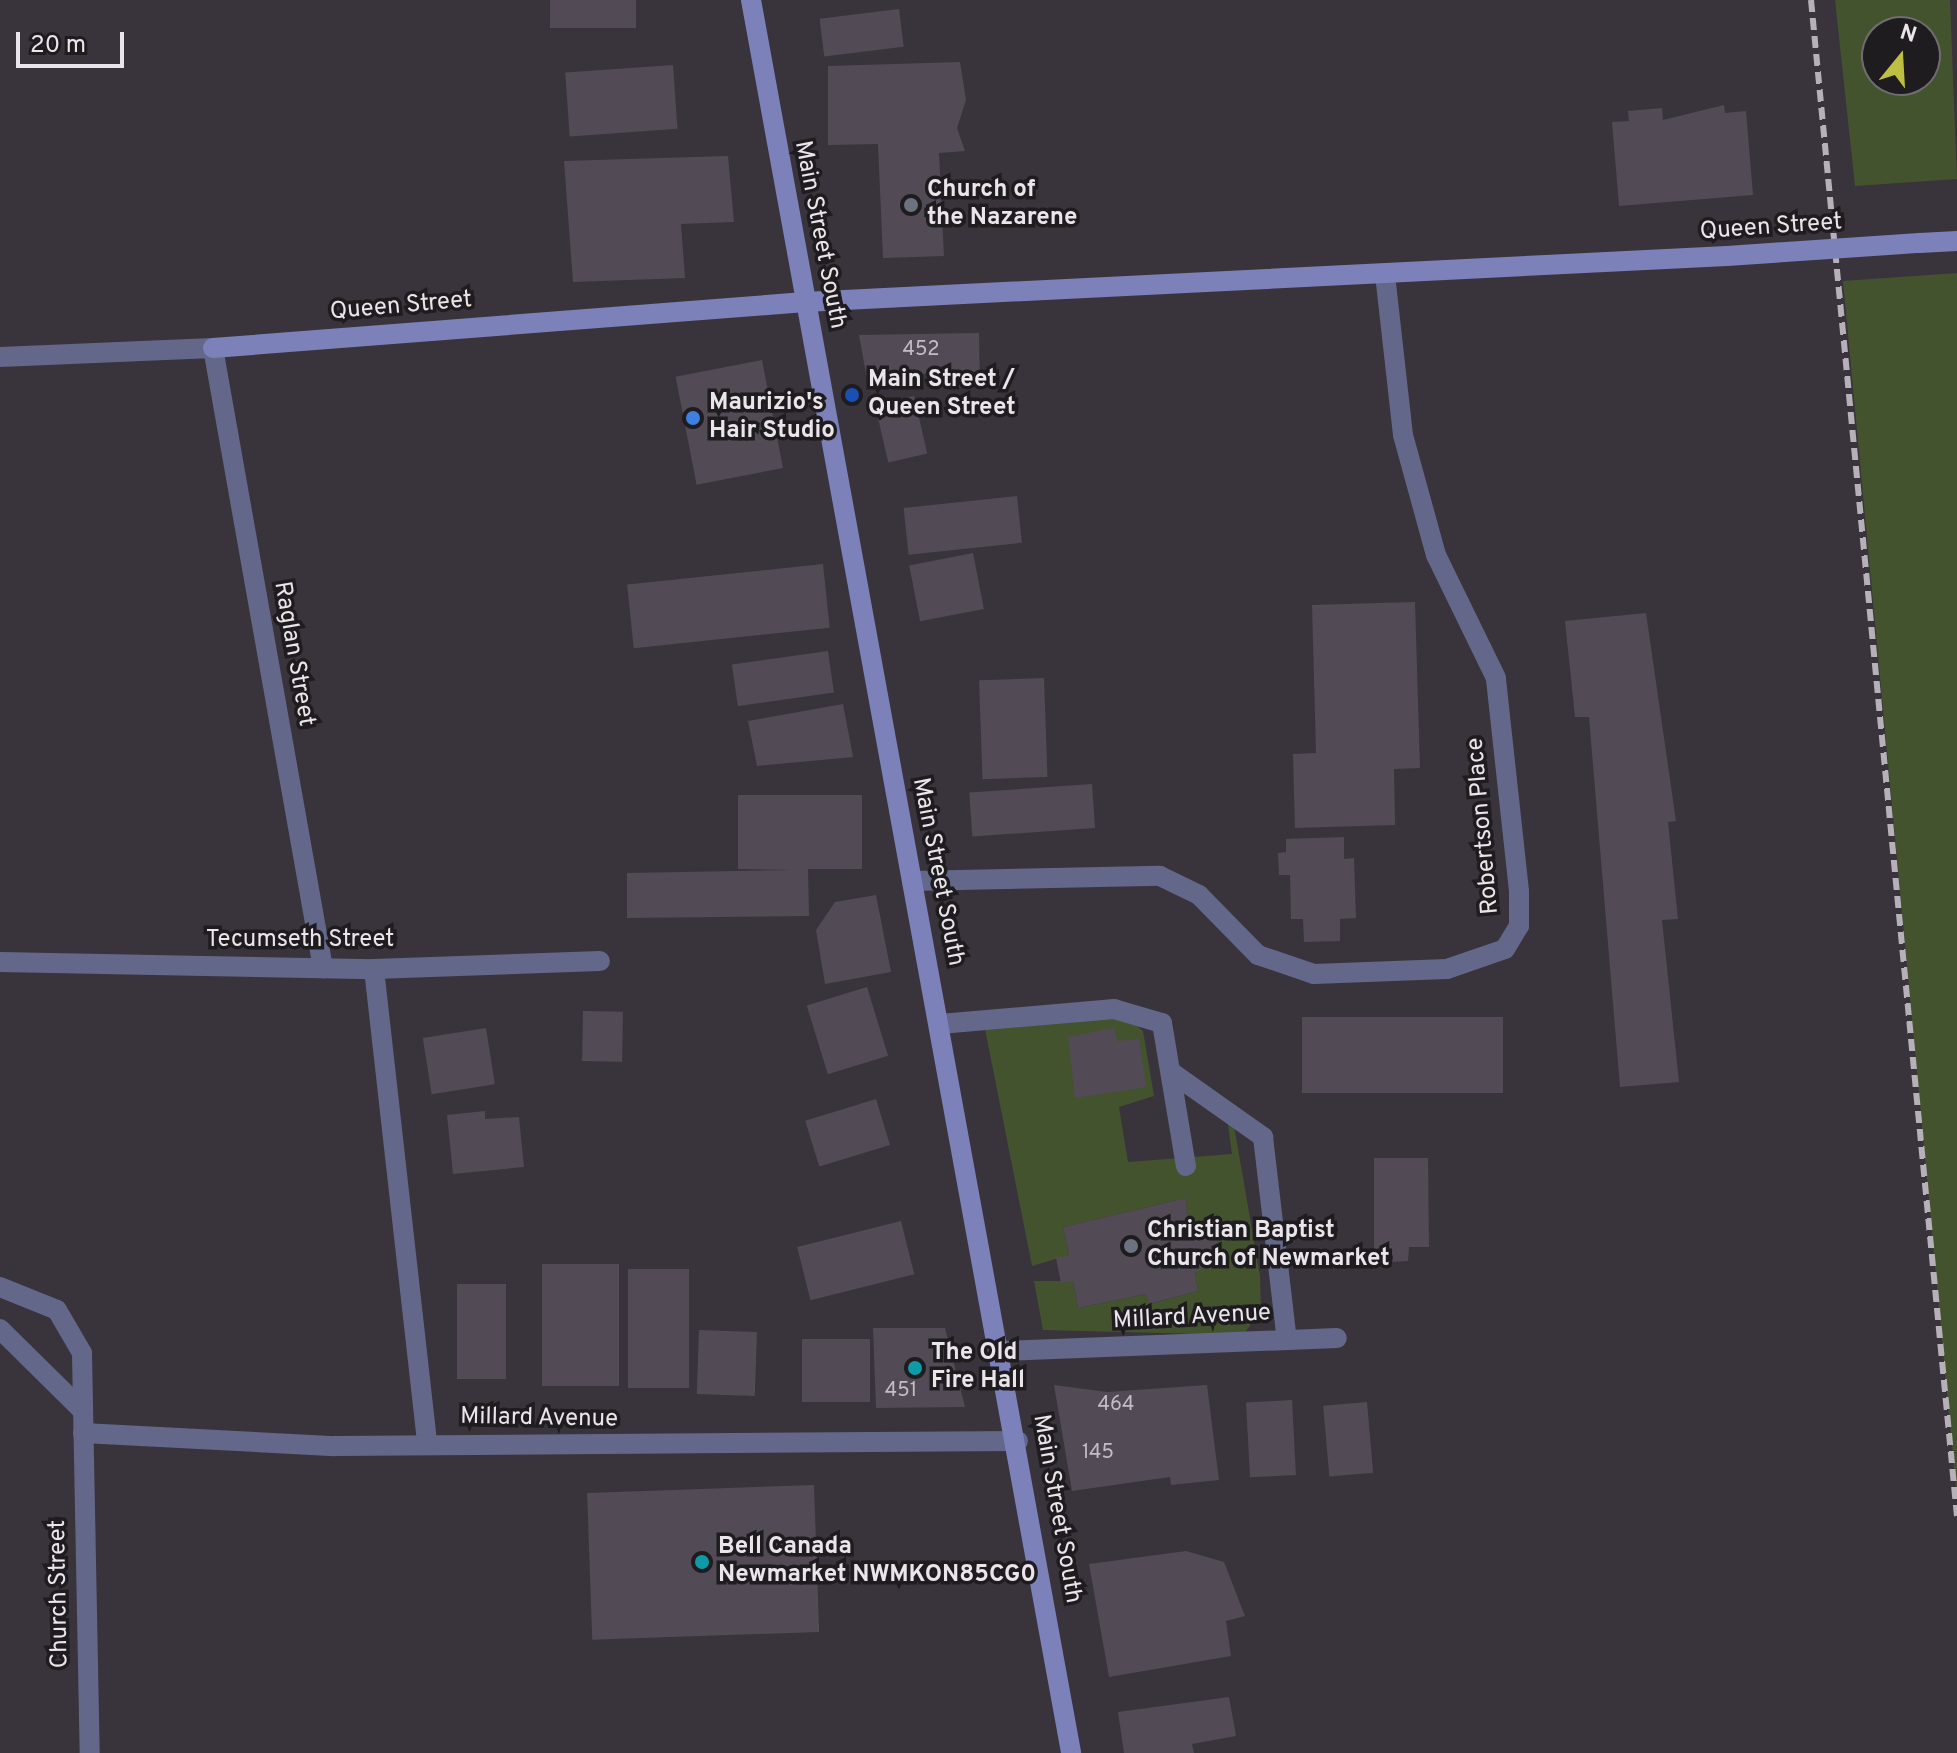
<!DOCTYPE html>
<html>
<head>
<meta charset="utf-8">
<style>
	body { margin:0 }
	#map { position:relative; width:1957px; height:1753px; overflow:hidden; background:#39333c; font-family:Overpass,sans-serif }
	div>[style] { position:absolute }
	[style*='--x'] { left:calc(var(--x)*1px); top:calc(var(--y)*1px); width:calc(var(--w)*1px); rotate:calc(var(--a)*1deg) }
	.green>* { inset:0; background:#43532e }
	.building>* { inset:0; background:#524b55; transform-origin:0 0 }
	.service>* { height:20px; margin:-10px; padding:0 10px; transform-origin:10px; border-radius:10px; background:#63678a }
	.minor>* { height:20px; margin:-10px; padding:0 10px; transform-origin:10px; border-radius:10px; background:#63678a }
	.tertiary>* { height:20px; margin:-10px; padding:0 10px; transform-origin:10px; border-radius:10px; background:#63678a }
	.secondary>* { height:20px; margin:-10px; padding:0 10px; transform-origin:10px; border-radius:10px; background:#7c81ba }
	.rail>* { height:6px; margin-top:-3px; transform-origin:0; background:repeating-linear-gradient(90deg,#b6b1b8 0 12px,transparent 0 18px) }
	.secondary-bridge>* { height:20px; margin:-10px; padding:0 10px; transform-origin:10px; border-radius:10px; background:#7c81ba }
	.dots>* { width:22px; height:22px; translate:-50% -50%; box-sizing:border-box; border:4px solid #1f1c20; border-radius:50% }
	span { translate:-50% -50%; white-space:nowrap; text-align:center; line-height:1.15; -webkit-text-stroke:7px #1f1c20; paint-order:stroke }
	.number-label { font-size:20px; color:#c3bec5 }
	.number-label span { -webkit-text-stroke-width:0 }
	.poi-label { font-size:24px; color:#e9e5ea; font-weight:700 }
	.left { translate:0 -50%; text-align:left }
	.street-label { font-size:24px; color:#e9e5ea }
	.north { position:absolute; left:1861px; top:16px; width:80px; height:80px; box-sizing:border-box; background:#1f1c20; border:2px solid #706c71; border-radius:50%; rotate:18deg; font-size:22px; font-weight:700; line-height:32px; text-align:center; color:#e9e5ea }
	.north::after { content:''; display:block; margin:auto; width:28px; height:36px; background:#bebf42; clip-path:polygon(50% 0,100% 100%,50% 72%,0 100%) }
	.scale { position:absolute; left:16px; top:32px; width:108px; height:36px; box-sizing:border-box; border:4px solid #e9e5ea; border-top:0; padding-left:10px; font-size:24px; line-height:28px; white-space:nowrap; color:#e9e5ea; -webkit-text-stroke:6px #1f1c20; paint-order:stroke }
</style>
</head>
<body>
<div id="map">
	<div class="green">
		<i style="clip-path:polygon(evenodd,1835px 0,1950px 0,1957px 179px,1855px 186px,1835px 0,1925px 32px,1925px 80px,1877px 80px,1877px 32px,1925px 32px)"></i>
		<i style="clip-path:polygon(1957px 273px,1957px 1500px,1843px 281px)"></i>
		<i style="clip-path:polygon(1126px 1017px,1143px 1031px,1154px 1096px,1119px 1107px,1128px 1162px,1232px 1154px,1226px 1110px,1232px 1114px,1260px 1276px,1261px 1311px,1243px 1335px,1043px 1330px,1034px 1281px,1073px 1281px,1078px 1308px,1146px 1294px,1150px 1304px,1198px 1291px,1195px 1272px,1219px 1249px,1215px 1231px,1187px 1216px,1186px 1198px,1063px 1227px,1069px 1255px,1032px 1266px,985px 1029px)"></i>
	</div>
	<div class="building">
		<i style="left:550px;top:0;width:86px;height:28px"></i>
		<i style="left:899px;top:9px;width:38px;height:80px;rotate:83deg"></i>
		<i style="clip-path:polygon(960px 62px,966px 100px,957px 128px,965px 151px,939px 153px,944px 256px,883px 258px,878px 144px,828px 145px,828px 66px)"></i>
		<i style="left:673px;top:65px;width:64px;height:108px;rotate:86deg"></i>
		<i style="clip-path:polygon(1724px 105px,1725px 113px,1746px 111px,1753px 195px,1619px 206px,1612px 122px,1629px 121px,1628px 111px,1662px 108px,1663px 120px)"></i>
		<i style="clip-path:polygon(728px 156px,734px 222px,681px 224px,685px 278px,573px 282px,564px 161px)"></i>
		<i style="clip-path:polygon(979px 333px,980px 386px,933px 388px,931px 373px,867px 379px,859px 335px)"></i>
		<i style="left:762px;top:360px;width:110px;height:88px;rotate:79deg"></i>
		<i style="left:914px;top:396px;width:59px;height:40px;rotate:77deg"></i>
		<i style="left:1017px;top:496px;width:47px;height:114px;rotate:84deg"></i>
		<i style="left:973px;top:553px;width:57px;height:65px;rotate:79deg"></i>
		<i style="left:823px;top:564px;width:64px;height:197px;rotate:84deg"></i>
		<i style="clip-path:polygon(1415px 602px,1420px 768px,1394px 769px,1395px 825px,1295px 828px,1293px 754px,1316px 753px,1312px 605px)"></i>
		<i style="clip-path:polygon(1646px 613px,1676px 821px,1668px 822px,1678px 919px,1662px 920px,1679px 1082px,1620px 1087px,1589px 717px,1575px 717px,1565px 621px)"></i>
		<i style="left:828px;top:651px;width:42px;height:97px;rotate:82deg"></i>
		<i style="left:1044px;top:678px;width:99px;height:65px;rotate:88deg"></i>
		<i style="clip-path:polygon(843px 704px,853px 757px,757px 766px,748px 721px)"></i>
		<i style="left:1092px;top:784px;width:44px;height:123px;rotate:86deg"></i>
		<i style="clip-path:polygon(738px 795px,862px 795px,862px 869px,808px 869px,809px 916px,627px 918px,627px 873px,793px 870px,738px 869px)"></i>
		<i style="clip-path:polygon(1344px 837px,1344px 859px,1354px 858px,1356px 918px,1340px 919px,1340px 941px,1304px 942px,1303px 919px,1291px 919px,1290px 875px,1279px 875px,1278px 853px,1286px 852px,1286px 839px)"></i>
		<i style="clip-path:polygon(876px 895px,891px 972px,825px 984px,816px 930px,835px 902px)"></i>
		<i style="left:867px;top:987px;width:72px;height:63px;rotate:73deg"></i>
		<i style="left:583px;top:1011px;width:40px;height:50px;rotate:1deg"></i>
		<i style="left:1302px;top:1017px;width:201px;height:76px"></i>
		<i style="left:486px;top:1028px;width:57px;height:64px;rotate:81deg"></i>
		<i style="clip-path:polygon(1114px 1028px,1117px 1041px,1139px 1039px,1146px 1087px,1075px 1098px,1068px 1037px)"></i>
		<i style="left:876px;top:1099px;width:48px;height:74px;rotate:73deg"></i>
		<i style="clip-path:polygon(485px 1111px,485px 1119px,519px 1117px,524px 1167px,453px 1174px,447px 1115px)"></i>
		<i style="clip-path:polygon(1374px 1158px,1428px 1158px,1429px 1247px,1409px 1247px,1408px 1261px,1374px 1263px)"></i>
		<i style="clip-path:polygon(1186px 1198px,1187px 1216px,1216px 1231px,1219px 1250px,1210px 1266px,1195px 1272px,1198px 1291px,1149px 1304px,1146px 1294px,1078px 1308px,1073px 1281px,1061px 1283px,1056px 1258px,1069px 1255px,1063px 1227px)"></i>
		<i style="left:901px;top:1221px;width:55px;height:107px;rotate:76deg"></i>
		<i style="left:542px;top:1264px;width:77px;height:122px"></i>
		<i style="left:628px;top:1269px;width:61px;height:119px"></i>
		<i style="left:457px;top:1284px;width:49px;height:95px"></i>
		<i style="clip-path:polygon(873px 1328px,945px 1328px,965px 1407px,876px 1408px)"></i>
		<i style="left:699px;top:1330px;width:58px;height:64px;rotate:2deg"></i>
		<i style="left:802px;top:1339px;width:68px;height:63px"></i>
		<i style="clip-path:polygon(1054px 1385px,1107px 1392px,1207px 1385px,1219px 1480px,1171px 1485px,1170px 1477px,1072px 1491px)"></i>
		<i style="left:1292px;top:1400px;width:75px;height:46px;rotate:87deg"></i>
		<i style="left:1367px;top:1402px;width:71px;height:44px;rotate:85deg"></i>
		<i style="left:814px;top:1485px;width:147px;height:227px;rotate:88deg"></i>
		<i style="clip-path:polygon(1186px 1551px,1224px 1562px,1245px 1616px,1226px 1621px,1231px 1656px,1109px 1677px,1089px 1564px)"></i>
		<i style="clip-path:polygon(1229px 1697px,1236px 1736px,1192px 1744px,1194px 1753px,1124px 1753px,1118px 1712px)"></i>
	</div>
	<div class="service">
		<i style="--x:940;--y:1024;--w:175;--a:-4.9"></i>
		<i style="--x:1114;--y:1009;--w:50;--a:16.3"></i>
		<i style="--x:1162;--y:1023;--w:145;--a:80.5"></i>
		<i style="--x:1171;--y:1072;--w:113;--a:35.2"></i>
		<i style="--x:1263;--y:1137;--w:204;--a:83.3"></i>
	</div>
	<div class="minor">
		<i style="--x:213;--y:348;--w:630;--a:79.94"></i>
		<i style="--x:912;--y:881;--w:248;--a:-1.2"></i>
		<i style="--x:1160;--y:876;--w:43;--a:26"></i>
		<i style="--x:1199;--y:895;--w:84;--a:45.5"></i>
		<i style="--x:1258;--y:955;--w:59;--a:18.7"></i>
		<i style="--x:1314;--y:974;--w:133;--a:-2.2"></i>
		<i style="--x:1447;--y:969;--w:61;--a:-19"></i>
		<i style="--x:1505;--y:949;--w:27;--a:-59"></i>
		<i style="--x:1519;--y:926;--w:35;--a:-90"></i>
		<i style="--x:1519;--y:891;--w:214;--a:-96.2"></i>
		<i style="--x:1496;--y:678;--w:137;--a:-116"></i>
		<i style="--x:1436;--y:555;--w:124;--a:-105.4"></i>
		<i style="--x:1403;--y:435;--w:162;--a:-96.4"></i>
		<i style="--x:0;--y:962;--w:374;--a:1.1"></i>
		<i style="--x:374;--y:969;--w:226;--a:-2"></i>
		<i style="--x:374;--y:969;--w:478;--a:83.6"></i>
		<i style="--x:1001;--y:1351;--w:336;--a:-2.2"></i>
	</div>
	<div class="tertiary">
		<i style="--x:0;--y:357;--w:213;--a:-2.4"></i>
		<i style="--x:0;--y:1287;--w:61;--a:22"></i>
		<i style="--x:57;--y:1310;--w:50;--a:59.8"></i>
		<i style="--x:82;--y:1353;--w:400;--a:88.9"></i>
		<i style="--x:0;--y:1329;--w:114;--a:44.6"></i>
		<i style="--x:83;--y:1433;--w:252;--a:3"></i>
		<i style="--x:335;--y:1446;--w:683;--a:-0.42"></i>
	</div>
	<div class="secondary">
		<i style="--x:751;--y:0;--w:1782;--a:79.65"></i>
		<i style="--x:1920;--y:243;--w:37;--a:-3"></i>
		<i style="--x:213;--y:348;--w:594;--a:-4.44"></i>
		<i style="--x:805;--y:302;--w:923;--a:-2.86"></i>
	</div>
	<div class="rail">
		<i style="--x:1811;--y:0;--w:1523;--a:84.5"></i>
	</div>
	<div class="secondary-bridge">
		<i style="--x:1727;--y:256;--w:193;--a:-3.9"></i>
	</div>
	<div class="dots">
		<i style="left:911px;top:205px;background:#6b7280"></i>
		<i style="left:852px;top:395px;background:#1a4fb4"></i>
		<i style="left:693px;top:418px;background:#3f7fe0"></i>
		<i style="left:1131px;top:1246px;background:#6b7280"></i>
		<i style="left:915px;top:1368px;background:#0f9aa8"></i>
		<i style="left:702px;top:1562px;background:#0f9aa8"></i>
	</div>
	<div class="number-label">
		<span style="left:921px;top:350px">452</span>
		<span style="left:901px;top:1391px">451</span>
		<span style="left:1116px;top:1405px">464</span>
		<span style="left:1098px;top:1453px">145</span>
	</div>
	<div class="poi-label">
		<span class="left" style="left:927px;top:205px">Church of<br>the Nazarene</span>
		<span class="left" style="left:868px;top:395px">Main Street /<br>Queen Street</span>
		<span class="left" style="left:709px;top:418px">Maurizio's<br>Hair Studio</span>
		<span class="left" style="left:1147px;top:1246px">Christian Baptist<br>Church of Newmarket</span>
		<span class="left" style="left:931px;top:1368px">The Old<br>Fire Hall</span>
		<span class="left" style="left:718px;top:1562px">Bell Canada<br>Newmarket NWMKON85CG0</span>
	</div>
	<div class="street-label">
		<span style="left:1771px;top:228px;rotate:-4deg">Queen Street</span>
		<span style="left:819px;top:235px;rotate:79deg">Main Street South</span>
		<span style="left:401px;top:307px;rotate:-5deg">Queen Street</span>
		<span style="left:293px;top:654px;rotate:80deg">Raglan Street</span>
		<span style="left:1484px;top:826px;rotate:-95deg">Robertson Place</span>
		<span style="left:937px;top:872px;rotate:79deg">Main Street South</span>
		<span style="left:300px;top:941px">Tecumseth Street</span>
		<span style="left:1192px;top:1318px;rotate:-3deg">Millard Avenue</span>
		<span style="left:539px;top:1419px;rotate:1deg">Millard Avenue</span>
		<span style="left:1056px;top:1509px;rotate:80deg">Main Street South</span>
		<span style="left:60px;top:1594px;rotate:-91deg">Church Street</span>
	</div>
	<div class="north">N</div>
	<div class="scale">20 m</div>
</div>
</body>
</html>
